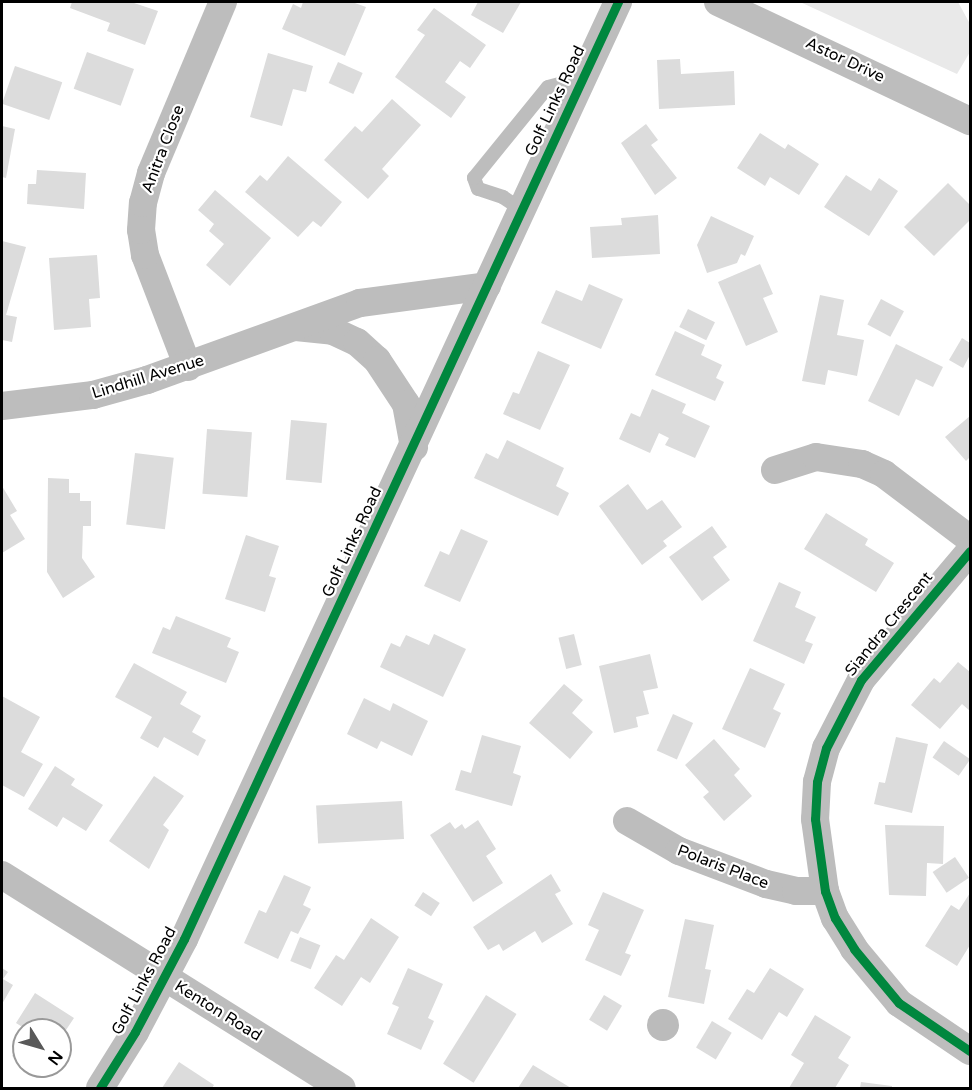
<!DOCTYPE html>
<html>
<head>
<meta charset="utf-8">
<style>
	body { margin:0 }
	#map { position:relative; width:972px; height:1090px; overflow:hidden; background:#fff; font-family:"Varela Round",sans-serif }
	div>[style] { position:absolute }
	[style*='--x'] { left:calc(var(--x)*1px); top:calc(var(--y)*1px); width:calc(var(--w)*1px); rotate:calc(var(--a)*1deg) }
	.green>* { inset:0; background:#e9e9e9 }
	.water>* { inset:0; background:#bbb }
	.round { border-radius:50% }
	.building>* { inset:0; background:#dcdcdc; transform-origin:0 0 }
	.service>* { height:14px; margin:-7px; padding:0 7px; transform-origin:7px; border-radius:7px; background:#bdbdbd }
	.minor>* { height:28px; margin:-14px; padding:0 14px; transform-origin:14px; border-radius:14px; background:#bdbdbd }
	.cycleway>* { height:9px; margin:-4.5px; padding:0 4.5px; transform-origin:4.5px; border-radius:4.5px; background:#00873e }
	span { translate:-50% -50%; white-space:nowrap; text-align:center; line-height:1.15; -webkit-text-stroke:4.5px #fff; paint-order:stroke }
	.street-label { font-size:16px; color:#000 }
	.frame { position:absolute; inset:0; border:3px solid #000; pointer-events:none }
	.north { position:absolute; left:12px; top:1018px; width:60px; height:60px; box-sizing:border-box; background:#fff; border:2px solid #999; border-radius:50%; rotate:127deg; font-size:16px; font-weight:700; line-height:24px; text-align:center; color:#000 }
	.north::after { content:''; display:block; margin:auto; width:21px; height:27px; background:#595959; clip-path:polygon(50% 0,100% 100%,50% 72%,0 100%) }
</style>
</head>
<body>
<div id="map">
	<div class="green">
		<i style="clip-path:polygon(800px 2px,958px 2px,970px 24px,970px 52px,957px 74px)"></i>
	</div>
	<div class="water">
		<i class="round" style="left:647px;top:1009px;width:32px;height:32px"></i>
	</div>
	<div class="building">
		<i style="clip-path:polygon(72px 2px,131px 2px,158px 11px,145px 45px,107px 31px,110px 23px,70px 8px)"></i>
		<i style="clip-path:polygon(303px 2px,352px 2px,366px 7px,345px 56px,282px 29px,293px 4px,301px 8px)"></i>
		<i style="clip-path:polygon(478px 2px,521px 2px,503px 33px,471px 15px)"></i>
		<i style="clip-path:polygon(434px 8px,486px 45px,470px 68px,460px 61px,445px 82px,466px 97px,451px 118px,395px 77px,425px 35px,417px 30px)"></i>
		<i style="left:87px;top:52px;width:50px;height:39px;rotate:20deg"></i>
		<i style="clip-path:polygon(268px 53px,313px 66px,306px 92px,293px 89px,282px 126px,250px 117px)"></i>
		<i style="clip-path:polygon(680px 59px,681px 74px,734px 71px,735px 105px,659px 109px,657px 60px)"></i>
		<i style="left:338px;top:62px;width:27px;height:23px;rotate:24deg"></i>
		<i style="left:15px;top:66px;width:50px;height:40px;rotate:19deg"></i>
		<i style="clip-path:polygon(392px 99px,421px 125px,382px 169px,389px 176px,368px 199px,324px 160px,355px 126px,362px 132px)"></i>
		<i style="clip-path:polygon(646px 124px,658px 140px,651px 145px,677px 178px,655px 195px,621px 143px)"></i>
		<i style="clip-path:polygon(2px 126px,15px 129px,6px 178px,2px 177px)"></i>
		<i style="clip-path:polygon(760px 133px,785px 149px,788px 144px,819px 164px,799px 195px,770px 177px,765px 186px,737px 168px)"></i>
		<i style="clip-path:polygon(288px 156px,342px 202px,321px 227px,313px 221px,298px 237px,245px 192px,260px 175px,267px 181px)"></i>
		<i style="clip-path:polygon(37px 170px,86px 173px,84px 209px,27px 204px,28px 184px,36px 184px)"></i>
		<i style="clip-path:polygon(846px 175px,871px 191px,879px 178px,898px 191px,869px 236px,824px 207px)"></i>
		<i style="clip-path:polygon(948px 183px,970px 205px,970px 220px,934px 256px,904px 227px)"></i>
		<i style="clip-path:polygon(215px 190px,271px 238px,230px 286px,206px 265px,224px 244px,209px 231px,214px 224px,198px 210px)"></i>
		<i style="clip-path:polygon(658px 215px,660px 254px,592px 258px,590px 227px,622px 225px,621px 218px)"></i>
		<i style="clip-path:polygon(711px 216px,754px 236px,745px 256px,741px 254px,737px 263px,707px 273px,697px 245px)"></i>
		<i style="clip-path:polygon(2px 241px,26px 247px,6px 315px,17px 317px,12px 342px,2px 340px)"></i>
		<i style="clip-path:polygon(97px 255px,100px 298px,89px 299px,91px 327px,54px 330px,49px 258px)"></i>
		<i style="clip-path:polygon(760px 264px,773px 294px,763px 298px,778px 332px,746px 346px,718px 282px)"></i>
		<i style="clip-path:polygon(589px 284px,623px 299px,601px 349px,541px 323px,556px 290px,582px 301px)"></i>
		<i style="clip-path:polygon(820px 295px,844px 300px,837px 335px,864px 340px,857px 376px,828px 370px,825px 385px,802px 381px)"></i>
		<i style="left:881px;top:299px;width:26px;height:29px;rotate:28deg"></i>
		<i style="left:688px;top:309px;width:30px;height:20px;rotate:26deg"></i>
		<i style="clip-path:polygon(675px 331px,705px 345px,701px 355px,722px 365px,716px 378px,724px 382px,715px 401px,655px 375px)"></i>
		<i style="clip-path:polygon(962px 338px,970px 343px,970px 355px,963px 368px,949px 360px)"></i>
		<i style="clip-path:polygon(896px 344px,943px 367px,933px 387px,916px 379px,899px 416px,868px 401px)"></i>
		<i style="clip-path:polygon(538px 351px,570px 365px,540px 430px,503px 414px,513px 392px,519px 394px)"></i>
		<i style="clip-path:polygon(652px 389px,686px 404px,682px 413px,710px 426px,695px 458px,665px 445px,669px 438px,659px 433px,650px 453px,619px 439px,631px 413px,640px 417px)"></i>
		<i style="clip-path:polygon(970px 416px,970px 457px,966px 461px,945px 437px)"></i>
		<i style="left:291px;top:420px;width:36px;height:60px;rotate:5deg"></i>
		<i style="left:207px;top:429px;width:45px;height:65px;rotate:4deg"></i>
		<i style="clip-path:polygon(507px 440px,564px 468px,556px 486px,569px 493px,558px 516px,474px 478px,486px 453px,498px 459px)"></i>
		<i style="left:135px;top:453px;width:39px;height:72px;rotate:7deg"></i>
		<i style="clip-path:polygon(48px 478px,69px 479px,69px 493px,80px 493px,80px 501px,91px 501px,91px 526px,83px 526px,82px 558px,95px 577px,63px 598px,47px 572px)"></i>
		<i style="clip-path:polygon(628px 484px,647px 510px,662px 500px,682px 527px,663px 541px,667px 546px,642px 565px,599px 506px)"></i>
		<i style="clip-path:polygon(2px 486px,17px 511px,10px 515px,25px 539px,2px 553px)"></i>
		<i style="clip-path:polygon(826px 513px,868px 539px,865px 545px,894px 563px,876px 592px,804px 549px)"></i>
		<i style="clip-path:polygon(712px 526px,727px 547px,713px 557px,730px 580px,702px 601px,669px 557px)"></i>
		<i style="clip-path:polygon(461px 529px,488px 541px,460px 602px,424px 586px,440px 551px,449px 555px)"></i>
		<i style="clip-path:polygon(246px 535px,279px 546px,269px 576px,276px 578px,265px 612px,225px 599px)"></i>
		<i style="clip-path:polygon(779px 582px,801px 592px,795px 607px,816px 617px,805px 641px,813px 644px,804px 664px,753px 641px)"></i>
		<i style="clip-path:polygon(176px 616px,231px 638px,227px 647px,239px 652px,226px 683px,152px 653px,163px 627px,170px 630px)"></i>
		<i style="clip-path:polygon(434px 634px,466px 649px,443px 697px,380px 667px,391px 643px,400px 647px,406px 635px,429px 645px)"></i>
		<i style="left:574px;top:634px;width:32px;height:16px;rotate:76deg"></i>
		<i style="clip-path:polygon(650px 654px,658px 688px,643px 691px,649px 714px,636px 717px,638px 727px,614px 733px,599px 666px)"></i>
		<i style="clip-path:polygon(958px 662px,970px 672px,970px 711px,962px 704px,940px 729px,911px 705px,934px 678px,940px 683px)"></i>
		<i style="clip-path:polygon(134px 663px,187px 692px,180px 704px,201px 716px,192px 732px,206px 740px,198px 756px,164px 737px,158px 748px,140px 738px,152px 717px,115px 697px)"></i>
		<i style="clip-path:polygon(750px 668px,785px 684px,773px 709px,781px 713px,765px 748px,722px 729px)"></i>
		<i style="clip-path:polygon(564px 684px,583px 700px,572px 713px,593px 732px,570px 759px,529px 723px)"></i>
		<i style="clip-path:polygon(2px 696px,40px 717px,21px 752px,43px 764px,24px 797px,2px 785px)"></i>
		<i style="clip-path:polygon(364px 698px,390px 711px,393px 703px,428px 721px,412px 756px,381px 741px,377px 749px,347px 734px)"></i>
		<i style="left:673px;top:714px;width:22px;height:40px;rotate:24deg"></i>
		<i style="clip-path:polygon(482px 735px,521px 746px,513px 773px,521px 776px,512px 806px,455px 790px,461px 770px,471px 773px)"></i>
		<i style="clip-path:polygon(896px 737px,928px 744px,912px 813px,874px 804px,879px 782px,885px 783px)"></i>
		<i style="clip-path:polygon(714px 739px,740px 769px,734px 775px,752px 796px,724px 821px,703px 797px,709px 792px,685px 765px)"></i>
		<i style="left:944px;top:741px;width:32px;height:20px;rotate:35deg"></i>
		<i style="clip-path:polygon(55px 766px,75px 779px,71px 785px,103px 805px,86px 831px,63px 817px,57px 827px,28px 809px)"></i>
		<i style="clip-path:polygon(154px 776px,184px 796px,163px 825px,169px 830px,149px 869px,109px 841px)"></i>
		<i style="left:402px;top:801px;width:38px;height:86px;rotate:87deg"></i>
		<i style="clip-path:polygon(478px 820px,496px 849px,486px 856px,503px 883px,473px 902px,430px 835px,450px 822px,455px 829px,462px 824px,465px 829px)"></i>
		<i style="clip-path:polygon(885px 825px,944px 826px,943px 864px,927px 863px,926px 896px,889px 895px)"></i>
		<i style="left:955px;top:857px;width:25px;height:27px;rotate:56deg"></i>
		<i style="clip-path:polygon(551px 874px,561px 891px,555px 894px,573px 924px,542px 943px,535px 931px,503px 951px,499px 944px,488px 950px,473px 927px)"></i>
		<i style="clip-path:polygon(284px 875px,311px 887px,303px 905px,311px 909px,298px 934px,291px 931px,278px 959px,244px 943px,259px 910px,266px 913px)"></i>
		<i style="left:423px;top:892px;width:20px;height:16px;rotate:33deg"></i>
		<i style="clip-path:polygon(603px 892px,644px 910px,625px 953px,631px 955px,621px 976px,585px 960px,599px 930px,588px 925px)"></i>
		<i style="clip-path:polygon(970px 893px,970px 945px,957px 966px,925px 946px,951px 905px,959px 910px)"></i>
		<i style="clip-path:polygon(371px 918px,399px 937px,370px 983px,361px 977px,342px 1006px,314px 988px,336px 955px,344px 960px)"></i>
		<i style="clip-path:polygon(685px 919px,714px 925px,705px 969px,711px 970px,704px 1004px,668px 997px)"></i>
		<i style="left:300px;top:937px;width:22px;height:26px;rotate:22deg"></i>
		<i style="clip-path:polygon(2px 968px,8px 972px,3px 979px,13px 985px,2px 1004px)"></i>
		<i style="clip-path:polygon(408px 968px,443px 984px,428px 1018px,434px 1021px,421px 1050px,387px 1034px,399px 1007px,392px 1004px)"></i>
		<i style="clip-path:polygon(770px 968px,804px 989px,787px 1017px,779px 1012px,762px 1040px,728px 1019px,747px 989px,754px 993px)"></i>
		<i style="clip-path:polygon(35px 993px,74px 1018px,60px 1039px,60px 1030px,24px 1030px,24px 1063px,12px 1056px,23px 1040px,18px 1037px,24px 1028px,16px 1023px)"></i>
		<i style="left:486px;top:995px;width:36px;height:81px;rotate:32deg"></i>
		<i style="left:604px;top:995px;width:21px;height:29px;rotate:31deg"></i>
		<i style="clip-path:polygon(815px 1015px,851px 1037px,838px 1058px,849px 1065px,835px 1088px,789px 1088px,804px 1063px,791px 1055px)"></i>
		<i style="left:712px;top:1021px;width:23px;height:31px;rotate:31deg"></i>
		<i style="clip-path:polygon(179px 1062px,214px 1085px,212px 1088px,162px 1088px)"></i>
		<i style="clip-path:polygon(533px 1065px,571px 1088px,518px 1088px)"></i>
		<i style="clip-path:polygon(861px 1082px,892px 1086px,892px 1088px,860px 1088px)"></i>
	</div>
	<div class="service">
		<i style="--x:522;--y:210;--w:23;--a:-146"></i>
		<i style="--x:503;--y:197;--w:26;--a:-162"></i>
		<i style="--x:478;--y:189;--w:12;--a:-110"></i>
		<i style="--x:474;--y:178;--w:117;--a:-50.9"></i>
		<i style="--x:548;--y:87;--w:35;--a:-15"></i>
	</div>
	<div class="minor">
		<i style="--x:718;--y:2;--w:279;--a:25.3"></i>
		<i style="--x:296;--y:327;--w:37;--a:6"></i>
		<i style="--x:333;--y:331;--w:26;--a:25"></i>
		<i style="--x:357;--y:342;--w:27;--a:42"></i>
		<i style="--x:377;--y:360;--w:53;--a:56.6"></i>
		<i style="--x:406;--y:404;--w:44;--a:79.5"></i>
		<i style="--x:188;--y:367;--w:120;--a:-111"></i>
		<i style="--x:145;--y:255;--w:25;--a:-99"></i>
		<i style="--x:141;--y:230;--w:27;--a:-86"></i>
		<i style="--x:143;--y:203;--w:31;--a:-75"></i>
		<i style="--x:151;--y:173;--w:186;--a:-67.2"></i>
		<i style="--x:2;--y:406;--w:92;--a:-6.9"></i>
		<i style="--x:93;--y:395;--w:56;--a:-15.5"></i>
		<i style="--x:147;--y:380;--w:226;--a:-19.9"></i>
		<i style="--x:360;--y:303;--w:128;--a:-7.6"></i>
		<i style="--x:775;--y:470;--w:43;--a:-17.6"></i>
		<i style="--x:816;--y:457;--w:47;--a:8.7"></i>
		<i style="--x:862;--y:464;--w:24;--a:24"></i>
		<i style="--x:884;--y:474;--w:108;--a:37.1"></i>
		<i style="--x:970;--y:551;--w:169;--a:130.2"></i>
		<i style="--x:861;--y:680;--w:76;--a:117.2"></i>
		<i style="--x:826;--y:748;--w:35;--a:105"></i>
		<i style="--x:817;--y:782;--w:37;--a:93"></i>
		<i style="--x:815;--y:819;--w:73;--a:82.1"></i>
		<i style="--x:825;--y:891;--w:29;--a:70"></i>
		<i style="--x:835;--y:918;--w:36;--a:58"></i>
		<i style="--x:854;--y:949;--w:70;--a:50.2"></i>
		<i style="--x:899;--y:1003;--w:86;--a:34.1"></i>
		<i style="--x:627;--y:821;--w:60;--a:30"></i>
		<i style="--x:679;--y:851;--w:93;--a:20.8"></i>
		<i style="--x:766;--y:884;--w:31;--a:13"></i>
		<i style="--x:796;--y:891;--w:29;--a:0"></i>
		<i style="--x:2;--y:875;--w:401;--a:32.1"></i>
		<i style="--x:100;--y:1088;--w:66;--a:-58"></i>
		<i style="--x:135;--y:1032;--w:105;--a:-62.2"></i>
		<i style="--x:184;--y:939;--w:1033;--a:-65.15"></i>
	</div>
	<div class="cycleway">
		<i style="--x:970;--y:551;--w:169;--a:130.2"></i>
		<i style="--x:861;--y:680;--w:76;--a:117.2"></i>
		<i style="--x:826;--y:748;--w:35;--a:105"></i>
		<i style="--x:817;--y:782;--w:37;--a:93"></i>
		<i style="--x:815;--y:819;--w:73;--a:82.1"></i>
		<i style="--x:825;--y:891;--w:29;--a:70"></i>
		<i style="--x:835;--y:918;--w:36;--a:58"></i>
		<i style="--x:854;--y:949;--w:70;--a:50.2"></i>
		<i style="--x:899;--y:1003;--w:86;--a:34.1"></i>
		<i style="--x:100;--y:1088;--w:66;--a:-58"></i>
		<i style="--x:135;--y:1032;--w:105;--a:-62.2"></i>
		<i style="--x:184;--y:939;--w:1033;--a:-65.15"></i>
	</div>
	<div class="street-label">
		<span style="left:845px;top:60px;rotate:25deg">Astor Drive</span>
		<span style="left:555px;top:101px;rotate:-65deg">Golf Links Road</span>
		<span style="left:163px;top:149px;rotate:-69deg">Anitra Close</span>
		<span style="left:148px;top:377px;rotate:-17deg">Lindhill Avenue</span>
		<span style="left:352px;top:542px;rotate:-65deg">Golf Links Road</span>
		<span style="left:889px;top:624px;rotate:-51deg">Siandra Crescent</span>
		<span style="left:723px;top:867px;rotate:21deg">Polaris Place</span>
		<span style="left:144px;top:981px;rotate:-62deg">Golf Links Road</span>
		<span style="left:218px;top:1011px;rotate:32deg">Kenton Road</span>
	</div>
	<div class="frame"></div>
	<div class="north">N</div>
</div>
</body>
</html>
